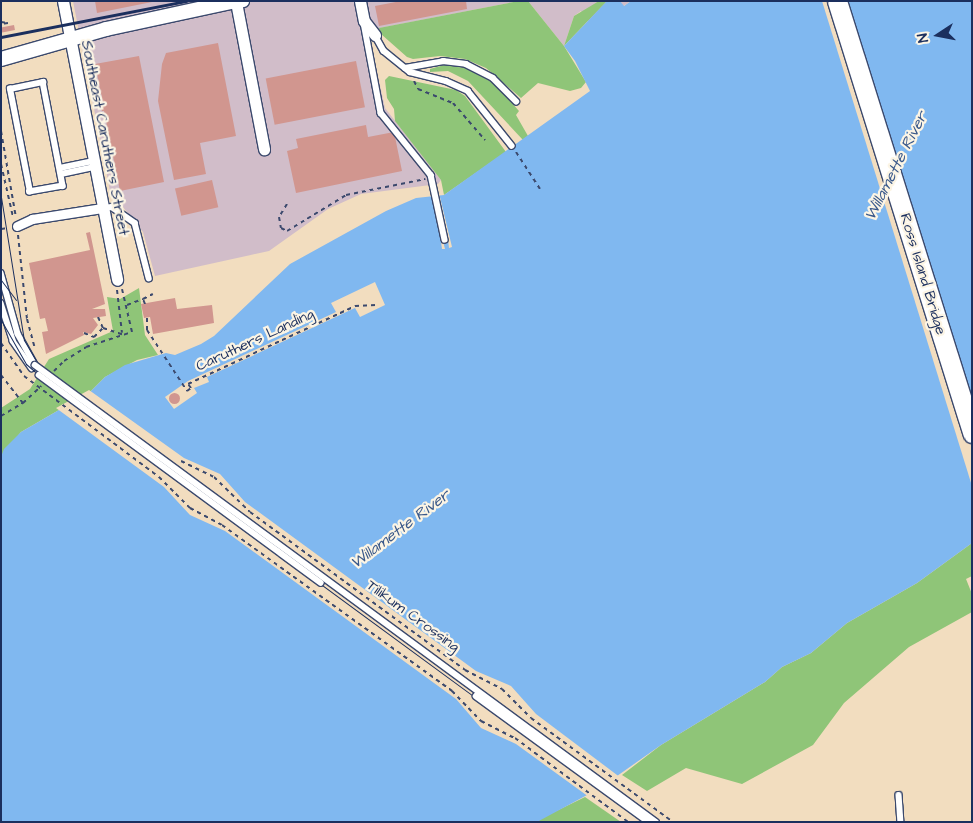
<!DOCTYPE html>
<html>
<head>
<meta charset="utf-8">
<style>
	body { margin:0 }
	#map { position:relative; width:973px; height:823px; overflow:hidden; background:#f2ddbf; font-family:"Architects Daughter",sans-serif }
	div>[style] { position:absolute }
	[style*='--x'] { left:calc(var(--x)*1px); top:calc(var(--y)*1px); width:calc(var(--w)*1px); rotate:calc(var(--a)*1deg) }
	.industrial>* { inset:0; background:#d1bdc9 }
	.green>* { inset:0; background:#8fc578 }
	.water>* { inset:0; background:#80b8f0 }
	.pier>* { inset:0; background:#f2ddbf }
	.building>* { inset:0; background:#d1968f; transform-origin:0 0 }
	.round { border-radius:50% }
	.path>* { height:2px; margin-top:-1px; transform-origin:0; background:repeating-linear-gradient(90deg,#3b496d 0 4px,transparent 0 8px) }
	.roads { filter:drop-shadow(1px 0 #3b496d) drop-shadow(-1px 0 #3b496d) drop-shadow(0 1px #3b496d) drop-shadow(0 -1px #3b496d) }
	.service>* { height:5.5px; margin:-2.75px; padding:0 2.75px; transform-origin:2.75px; border-radius:2.75px; background:#fff }
	.pedestrian>* { height:9px; margin:-4.5px; padding:0 4.5px; transform-origin:4.5px; border-radius:4.5px; background:#fff }
	.minor>* { height:11px; margin:-5.5px; padding:0 5.5px; transform-origin:5.5px; border-radius:5.5px; background:#fff }
	.tertiary>* { height:14px; margin:-7px; padding:0 7px; transform-origin:7px; border-radius:7px; background:#fff }
	.trunk>* { height:19px; margin:-9.5px; padding:0 9.5px; transform-origin:9.5px; border-radius:9.5px; background:#fff }
	.tram>* { height:1px; margin:-0.5px; padding:0 0.5px; transform-origin:0.5px; border-radius:0.5px; background:#1b2f5e }
	.rail>* { height:3px; margin:-1.5px; padding:0 1.5px; transform-origin:1.5px; border-radius:1.5px; background:#1b2f5e }
	.path-bridge>* { height:2px; margin-top:-1px; transform-origin:0; background:repeating-linear-gradient(90deg,#3b496d 0 4px,transparent 0 8px) }
	.bridges { filter:drop-shadow(1px 0 #3b496d) drop-shadow(-1px 0 #3b496d) drop-shadow(0 1px #3b496d) drop-shadow(0 -1px #3b496d) }
	.service-bridge>* { height:5.5px; margin:-2.75px; padding:0 2.75px; transform-origin:2.75px; border-radius:2.75px; background:#fff }
	span { translate:-50% -50%; white-space:nowrap; text-align:center; line-height:1.15; -webkit-text-stroke:4.5px #fcf5e5; paint-order:stroke }
	.street-label { font-size:15px; color:#1b2f5e }
	.water-label { font-size:16px; color:#39588a; font-style:italic }
	.frame { position:absolute; inset:0; border:2px solid #1b2f5e; pointer-events:none }
	.north { position:absolute; left:913px; top:10px; width:50px; height:50px; -webkit-text-stroke:4px #fcf5e5; paint-order:stroke; rotate:259deg; font-size:14px; font-weight:700; line-height:20px; text-align:center; color:#1b2f5e }
	.north::after { content:''; display:block; margin:auto; width:18px; height:22px; background:#1b2f5e; clip-path:polygon(50% 0,100% 100%,50% 72%,0 100%) }
</style>
</head>
<body>
<div id="map">
	<div class="industrial">
		<i style="clip-path:polygon(73px 1px,519px 1px,380px 28px,381px 34px,369px 36px,385px 108px,441px 180px,438px 184px,361px 194px,328px 209px,269px 251px,155px 276px,143px 232px,110px 191px)"></i>
		<i style="clip-path:polygon(528px 1px,631px 1px,592px 27px,581px 11px,574px 16px,564px 46px)"></i>
	</div>
	<div class="green">
		<i style="clip-path:polygon(519px 1px,528px 1px,564px 46px,574px 16px,599px 1px,607px 1px,564px 46px,586px 82px,581px 88px,570px 91px,538px 83px,521px 98px,486px 68px,465px 59px,440px 56px,413px 59px,407px 57px,381px 34px,379px 28px)"></i>
		<i style="clip-path:polygon(444px 65px,465px 68px,494px 83px,519px 111px,516px 115px,528px 136px,523px 140px,468px 81px,448px 71px,430px 72px,430px 69px)"></i>
		<i style="clip-path:polygon(389px 76px,456px 90px,465px 96px,506px 152px,444px 195px,441px 180px,395px 121px,394px 109px,387px 98px,385px 80px)"></i>
		<i style="clip-path:polygon(139px 288px,145px 335px,158px 355px,137px 360px,105px 377px,90px 392px,21px 432px,1px 457px,1px 408px,30px 389px,49px 359px,113px 331px,107px 297px,120px 299px)"></i>
		<i style="clip-path:polygon(972px 543px,972px 576px,966px 579px,972px 594px,972px 612px,909px 647px,844px 703px,813px 745px,742px 784px,686px 768px,647px 791px,622px 775px,661px 745px,765px 682px,782px 667px,811px 653px,847px 623px,917px 583px)"></i>
		<i style="clip-path:polygon(585px 797px,621px 822px,537px 822px,540px 819px)"></i>
	</div>
	<div class="water">
		<i style="clip-path:polygon(607px 1px,620px 1px,624px 6px,631px 1px,972px 1px,972px 543px,917px 583px,847px 623px,811px 653px,782px 667px,765px 682px,661px 745px,600px 788px,537px 822px,1px 822px,1px 457px,4px 449px,21px 432px,90px 392px,105px 377px,125px 365px,166px 353px,175px 355px,201px 344px,214px 336px,290px 264px,386px 211px,416px 198px,444px 195px,590px 91px,575px 61px,564px 46px)"></i>
	</div>
	<div class="pier">
		<i style="clip-path:polygon(822px 1px,848px 1px,972px 403px,972px 486px)"></i>
		<i style="clip-path:polygon(439px 193px,452px 247px,449px 248px,448px 240px,443px 241px,445px 249px,442px 249px,434px 194px)"></i>
		<i style="clip-path:polygon(375px 282px,385px 305px,360px 317px,355px 308px,207px 377px,209px 382px,194px 388px,197px 393px,174px 409px,165px 397px,188px 381px,336px 312px,331px 303px)"></i>
		<i style="clip-path:polygon(89px 390px,184px 458px,220px 474px,245px 502px,476px 671px,511px 686px,536px 714px,621px 778px,589px 797px,516px 744px,481px 728px,456px 699px,225px 531px,190px 515px,164px 487px,56px 408px)"></i>
	</div>
	<div class="building">
		<i style="clip-path:polygon(95px 1px,152px 1px,152px 2px,97px 13px)"></i>
		<i style="clip-path:polygon(401px 1px,466px 1px,467px 9px,379px 26px,375px 6px)"></i>
		<i style="left:14px;top:25px;width:5px;height:13px;rotate:79deg"></i>
		<i style="clip-path:polygon(218px 43px,236px 136px,200px 143px,206px 174px,174px 180px,158px 101px,162px 64px,166px 53px)"></i>
		<i style="clip-path:polygon(139px 56px,164px 182px,120px 191px,104px 111px,102px 111px,100px 104px,103px 103px,95px 64px)"></i>
		<i style="left:356px;top:61px;width:47px;height:92px;rotate:79deg"></i>
		<i style="clip-path:polygon(366px 125px,368px 137px,394px 132px,402px 171px,296px 193px,287px 151px,298px 148px,296px 139px)"></i>
		<i style="left:212px;top:180px;width:28px;height:38px;rotate:77deg"></i>
		<i style="clip-path:polygon(90px 232px,105px 304px,92px 309px,105px 309px,106px 316px,93px 318px,98px 325px,91px 334px,83px 332px,84px 335px,46px 354px,42px 332px,48px 331px,45px 318px,40px 319px,29px 263px,90px 250px,86px 233px)"></i>
		<i style="clip-path:polygon(175px 298px,177px 309px,212px 305px,214px 323px,153px 334px,150px 317px,144px 318px,141px 304px)"></i>
		<i class="round" style="left:168.5px;top:392.5px;width:11px;height:11px"></i>
	</div>
	<div class="path">
		<i style="--x:1;--y:22;--w:7;--a:8"></i>
		<i style="--x:8;--y:23;--w:7;--a:172"></i>
		<i style="--x:414;--y:81;--w:9;--a:63"></i>
		<i style="--x:418;--y:89;--w:38;--a:22"></i>
		<i style="--x:453;--y:103;--w:49;--a:49.1"></i>
		<i style="--x:1;--y:131;--w:88;--a:80.2"></i>
		<i style="--x:516;--y:152;--w:44;--a:57"></i>
		<i style="--x:1;--y:164;--w:54;--a:77.2"></i>
		<i style="--x:287;--y:204;--w:15;--a:122"></i>
		<i style="--x:279;--y:217;--w:11;--a:80"></i>
		<i style="--x:281;--y:228;--w:7;--a:27"></i>
		<i style="--x:287;--y:231;--w:69;--a:-31.4"></i>
		<i style="--x:346;--y:195;--w:81;--a:-11.4"></i>
		<i style="--x:1;--y:229;--w:7;--a:-8"></i>
		<i style="--x:18;--y:235;--w:84;--a:83.9"></i>
		<i style="--x:27;--y:319;--w:28;--a:75"></i>
		<i style="--x:117;--y:290;--w:43;--a:83.4"></i>
		<i style="--x:145;--y:304;--w:5;--a:-112"></i>
		<i style="--x:143;--y:299;--w:11;--a:-27"></i>
		<i style="--x:127;--y:305;--w:17;--a:-21"></i>
		<i style="--x:98;--y:317;--w:12;--a:66"></i>
		<i style="--x:103;--y:328;--w:20;--a:18"></i>
		<i style="--x:147;--y:318;--w:12;--a:90"></i>
		<i style="--x:147;--y:330;--w:73;--a:56.7"></i>
		<i style="--x:187;--y:391;--w:5;--a:-37"></i>
		<i style="--x:191;--y:388;--w:5;--a:-127"></i>
		<i style="--x:188;--y:384;--w:184;--a:-25"></i>
		<i style="--x:355;--y:306;--w:21;--a:-3"></i>
		<i style="--x:84;--y:333;--w:11;--a:22"></i>
		<i style="--x:94;--y:337;--w:13;--a:-45"></i>
		<i style="--x:1;--y:343;--w:40;--a:55.1"></i>
		<i style="--x:54;--y:371;--w:14;--a:-45"></i>
		<i style="--x:64;--y:361;--w:26;--a:-32"></i>
		<i style="--x:86;--y:347;--w:48;--a:-18.1"></i>
		<i style="--x:132;--y:332;--w:44;--a:-103.1"></i>
		<i style="--x:1;--y:375;--w:36;--a:52"></i>
		<i style="--x:1;--y:416;--w:26;--a:-31"></i>
		<i style="--x:23;--y:403;--w:25;--a:-43"></i>
	</div>
	<div class="roads">
		<div class="service">
			<i style="--x:364;--y:23;--w:92;--a:79.3"></i>
			<i style="--x:381;--y:113;--w:80;--a:51.1"></i>
			<i style="--x:431;--y:175;--w:66;--a:77.8"></i>
			<i style="--x:375;--y:35;--w:18;--a:61"></i>
			<i style="--x:384;--y:51;--w:33;--a:39"></i>
			<i style="--x:410;--y:72;--w:37;--a:14"></i>
			<i style="--x:446;--y:81;--w:24;--a:24"></i>
			<i style="--x:468;--y:91;--w:70;--a:51.3"></i>
			<i style="--x:405;--y:68;--w:39;--a:-10"></i>
			<i style="--x:443;--y:61;--w:23;--a:7"></i>
			<i style="--x:466;--y:64;--w:30;--a:27"></i>
			<i style="--x:493;--y:78;--w:33;--a:45"></i>
			<i style="--x:43;--y:82;--w:106;--a:79.1"></i>
			<i style="--x:63;--y:186;--w:34;--a:170"></i>
			<i style="--x:30;--y:192;--w:105;--a:-101"></i>
			<i style="--x:10;--y:89;--w:34;--a:-12"></i>
			<i style="--x:60;--y:168;--w:34;--a:-12"></i>
			<i style="--x:61;--y:174;--w:34;--a:-12"></i>
			<i style="--x:102;--y:208;--w:10;--a:-6"></i>
			<i style="--x:112;--y:207;--w:28;--a:35"></i>
			<i style="--x:135;--y:223;--w:57;--a:75.7"></i>
			<i style="--x:1;--y:273;--w:63;--a:74.4"></i>
			<i style="--x:18;--y:334;--w:35;--a:61"></i>
			<i style="--x:1;--y:303;--w:40;--a:72"></i>
			<i style="--x:13;--y:341;--w:33;--a:55"></i>
			<i style="--x:899;--y:795;--w:27;--a:86"></i>
		</div>
		<div class="pedestrian">
			<i style="--x:17;--y:226;--w:17;--a:-25"></i>
			<i style="--x:32;--y:219;--w:71;--a:-8.9"></i>
		</div>
		<div class="minor">
			<i style="--x:63;--y:1;--w:284;--a:79"></i>
			<i style="--x:243;--y:1;--w:7;--a:172"></i>
			<i style="--x:236;--y:2;--w:150;--a:79.2"></i>
			<i style="--x:360;--y:1;--w:20;--a:79"></i>
			<i style="--x:364;--y:21;--w:18;--a:52"></i>
		</div>
		<div class="tertiary">
			<i style="--x:1;--y:59;--w:109;--a:-15.9"></i>
			<i style="--x:106;--y:29;--w:133;--a:-12.2"></i>
		</div>
		<div class="trunk">
			<i style="--x:837;--y:1;--w:453;--a:72.6"></i>
		</div>
	</div>
	<div class="tram">
		<i style="--x:1;--y:197;--w:145;--a:80.9"></i>
		<i style="--x:24;--y:340;--w:32;--a:60"></i>
		<i style="--x:40;--y:368;--w:768;--a:36.26"></i>
		<i style="--x:1;--y:280;--w:25;--a:53"></i>
		<i style="--x:1;--y:320;--w:51;--a:60.4"></i>
		<i style="--x:26;--y:364;--w:46;--a:40.6"></i>
		<i style="--x:116;--y:434;--w:656;--a:36.26"></i>
	</div>
	<div class="rail">
		<i style="--x:1;--y:37;--w:189;--a:-11"></i>
	</div>
	<div class="path-bridge">
		<i style="--x:24;--y:376;--w:169;--a:36.8"></i>
		<i style="--x:159;--y:477;--w:44;--a:45"></i>
		<i style="--x:190;--y:508;--w:36;--a:28"></i>
		<i style="--x:222;--y:525;--w:284;--a:35.8"></i>
		<i style="--x:452;--y:691;--w:42;--a:46"></i>
		<i style="--x:481;--y:721;--w:38;--a:27"></i>
		<i style="--x:515;--y:738;--w:141;--a:36.6"></i>
		<i style="--x:181;--y:461;--w:37;--a:26"></i>
		<i style="--x:214;--y:477;--w:50;--a:44.2"></i>
		<i style="--x:250;--y:512;--w:267;--a:36.3"></i>
		<i style="--x:465;--y:670;--w:42;--a:27.2"></i>
		<i style="--x:502;--y:689;--w:41;--a:45"></i>
		<i style="--x:531;--y:718;--w:176;--a:36.2"></i>
	</div>
	<div class="bridges">
		<div class="service-bridge">
			<i style="--x:35;--y:365;--w:771;--a:36.35"></i>
			<i style="--x:39;--y:375;--w:350;--a:36.4"></i>
			<i style="--x:476;--y:696;--w:214;--a:36.1"></i>
		</div>
	</div>
	<div class="street-label">
		<span style="left:105px;top:138px;rotate:79deg">Southeast Caruthers Street</span>
		<span style="left:923px;top:274px;rotate:73deg">Ross Island Bridge</span>
		<span style="left:255px;top:340px;rotate:-25deg">Caruthers Landing</span>
		<span style="left:413px;top:616px;rotate:36deg">Tilikum Crossing</span>
	</div>
	<div class="water-label">
		<span style="left:896px;top:166px;rotate:-63deg">Willamette River</span>
		<span style="left:400px;top:529px;rotate:-37deg">Willamette River</span>
	</div>
	<div class="frame"></div>
	<div class="north">N</div>
</div>
</body>
</html>
